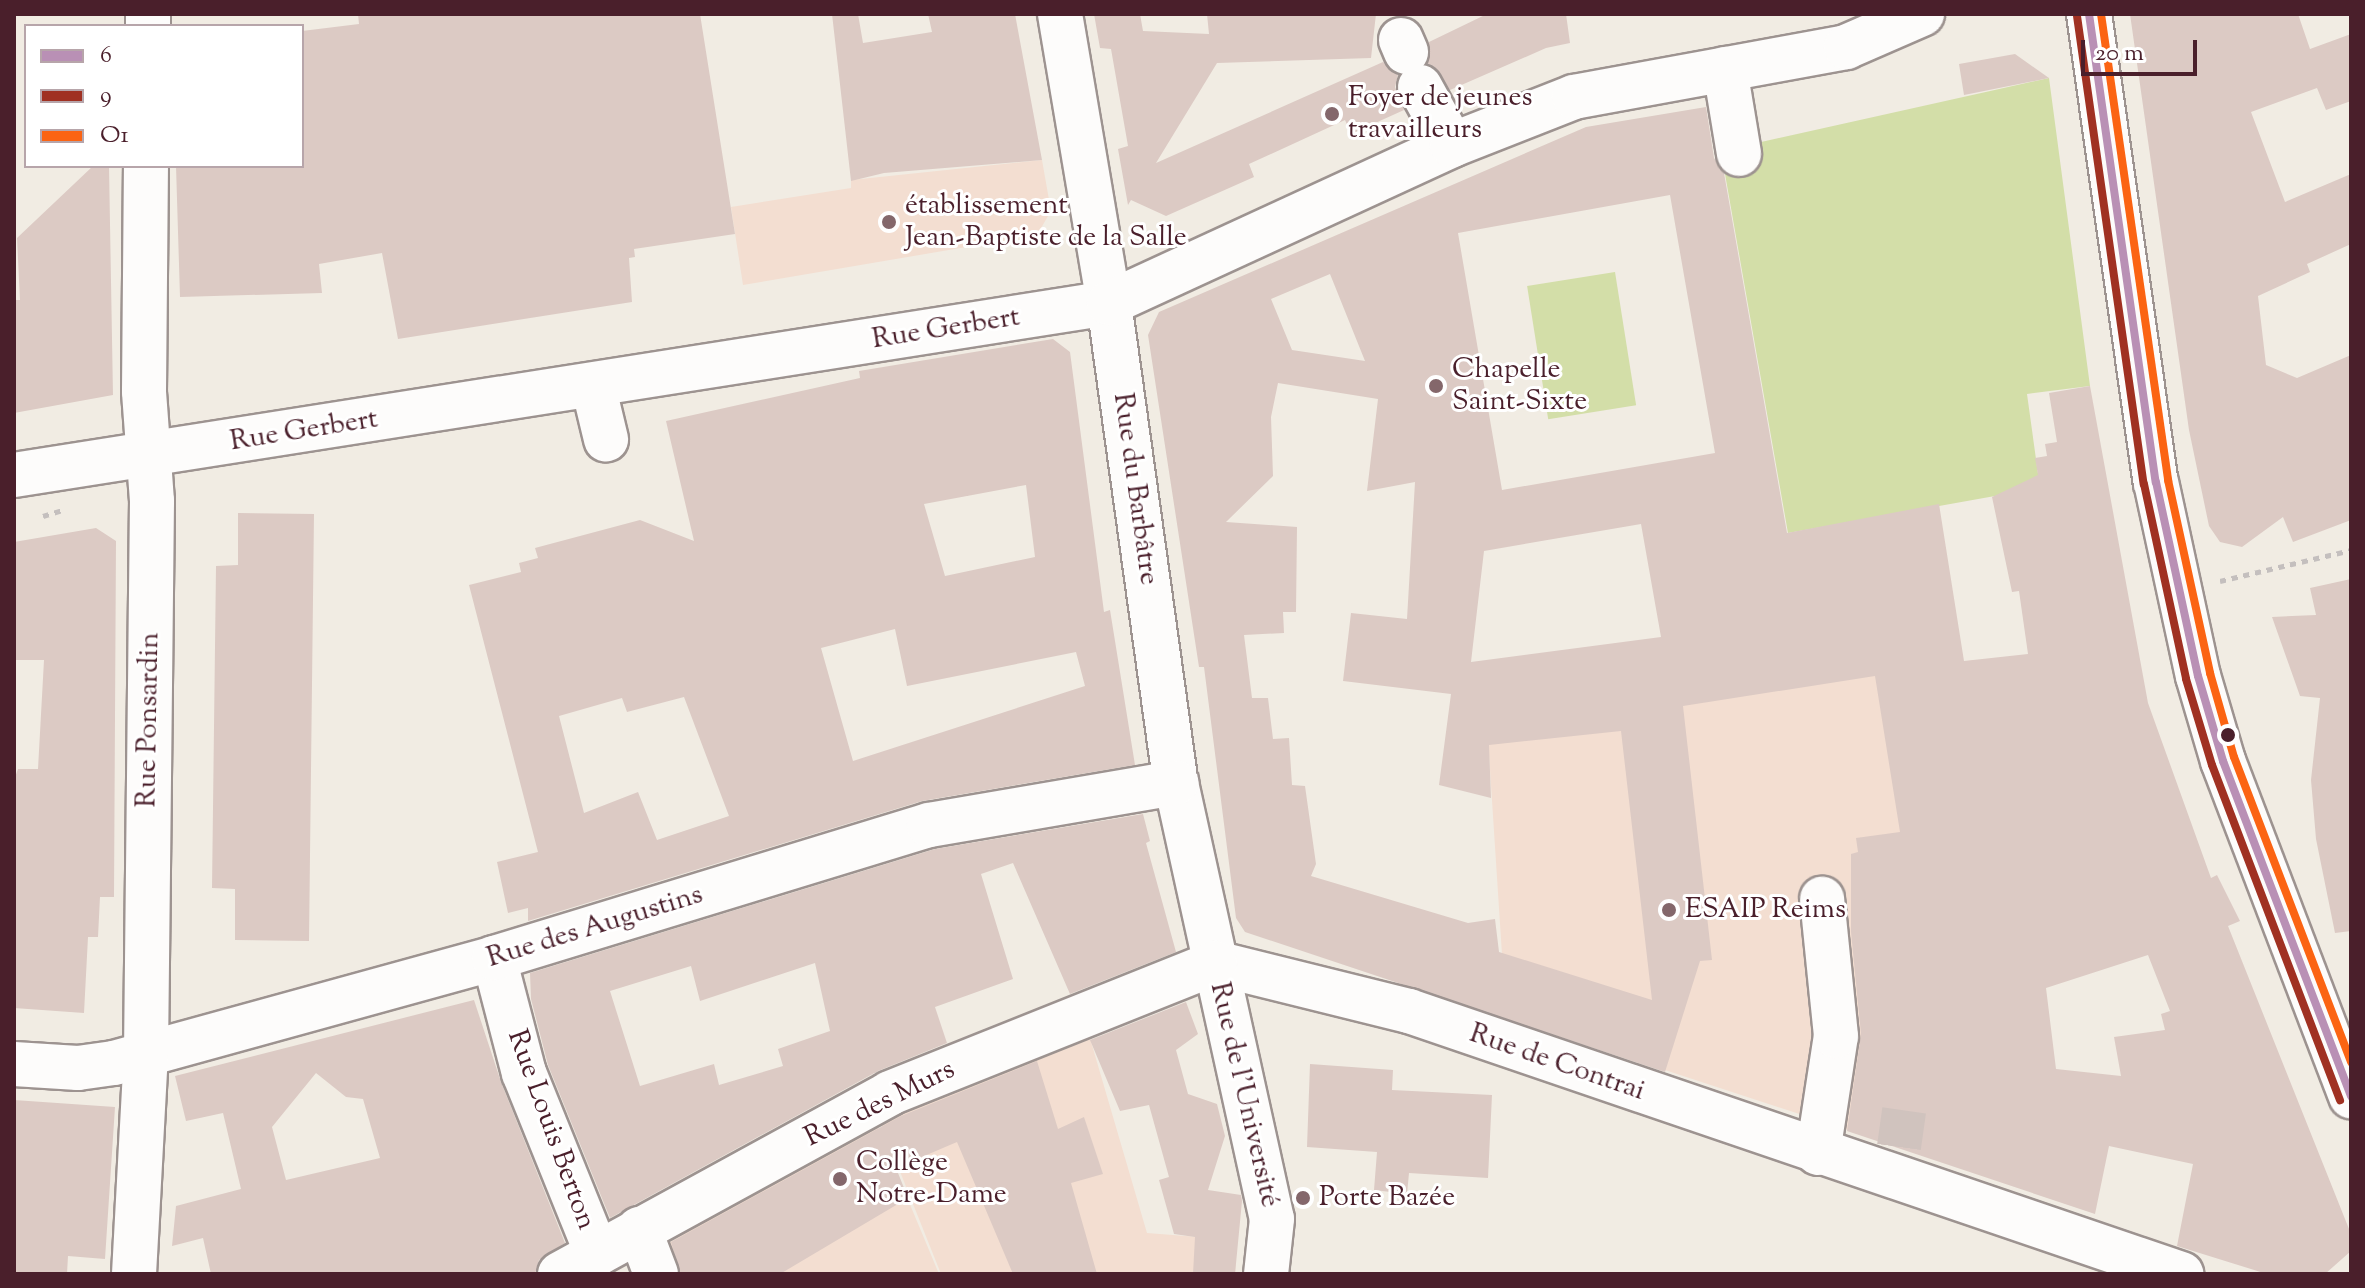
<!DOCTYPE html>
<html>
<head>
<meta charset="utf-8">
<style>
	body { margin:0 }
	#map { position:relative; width:2365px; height:1288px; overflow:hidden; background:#f1ece3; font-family:"Sorts Mill Goudy",serif }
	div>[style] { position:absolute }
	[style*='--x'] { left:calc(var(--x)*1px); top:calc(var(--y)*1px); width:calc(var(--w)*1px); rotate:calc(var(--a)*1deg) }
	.built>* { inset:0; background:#f3ded1 }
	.green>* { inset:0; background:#d3dea8; transform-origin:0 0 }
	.building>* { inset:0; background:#dccac4 }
	.minor-tunnel>* { height:44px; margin-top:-22px; transform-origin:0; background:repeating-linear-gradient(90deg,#d0c3be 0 44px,transparent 0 66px) }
	.path>* { height:5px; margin-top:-2.5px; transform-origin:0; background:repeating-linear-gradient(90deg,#c4bfbe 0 6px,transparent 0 12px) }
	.roads { filter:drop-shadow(2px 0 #9d9390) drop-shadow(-2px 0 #9d9390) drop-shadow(0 2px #9d9390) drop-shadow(0 -2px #9d9390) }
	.minor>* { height:44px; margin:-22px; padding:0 22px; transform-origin:22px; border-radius:22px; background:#fdfcfb }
	.bus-1>* { height:8px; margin:-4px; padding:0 4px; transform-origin:4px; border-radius:4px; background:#b990b5 }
	.bus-2>* { height:8px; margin:-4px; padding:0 4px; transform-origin:4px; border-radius:4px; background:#a03122 }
	.bus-3>* { height:8px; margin:-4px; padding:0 4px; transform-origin:4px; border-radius:4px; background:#fb6413 }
	.dots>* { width:22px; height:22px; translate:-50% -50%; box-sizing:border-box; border:4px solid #fff; border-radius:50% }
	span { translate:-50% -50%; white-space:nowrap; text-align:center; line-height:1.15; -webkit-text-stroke:6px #fff; paint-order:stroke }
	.poi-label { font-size:28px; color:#4a1f2b }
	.left { translate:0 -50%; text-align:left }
	.street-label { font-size:28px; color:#4a1f2b }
	.frame { position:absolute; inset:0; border:16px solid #4a1f2b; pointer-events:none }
	.legend { position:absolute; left:24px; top:24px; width:280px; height:144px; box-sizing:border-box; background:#fff; border:2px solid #b7a5aa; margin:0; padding:10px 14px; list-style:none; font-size:24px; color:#4a1f2b }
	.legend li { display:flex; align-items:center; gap:16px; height:40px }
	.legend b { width:40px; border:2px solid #b7a5aa }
	.scale { position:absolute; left:2081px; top:40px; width:116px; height:36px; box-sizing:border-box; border:4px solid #4a1f2b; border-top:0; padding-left:10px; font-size:24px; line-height:28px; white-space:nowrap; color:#4a1f2b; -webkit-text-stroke:6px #fff; paint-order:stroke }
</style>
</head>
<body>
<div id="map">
	<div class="built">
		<i style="clip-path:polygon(1042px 160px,1051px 211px,1037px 235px,743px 285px,731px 207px,851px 188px,851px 180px)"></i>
		<i style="clip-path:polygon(1974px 660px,1888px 1143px,1500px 1016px,1504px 985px,1488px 739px,1616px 672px,1903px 671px)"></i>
		<i style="clip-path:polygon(1087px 1028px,1147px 1233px,1237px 1240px,1235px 1274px,941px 1274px,879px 1119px)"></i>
		<i style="clip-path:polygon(876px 1123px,939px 1274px,677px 1274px,665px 1245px)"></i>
	</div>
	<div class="green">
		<i style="clip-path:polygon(2049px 78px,2090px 386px,2027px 394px,2040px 488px,1788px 533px,1721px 151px)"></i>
		<i style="left:1615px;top:272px;width:135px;height:89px;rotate:81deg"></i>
	</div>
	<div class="building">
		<i style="clip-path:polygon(358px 14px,700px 14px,735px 234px,634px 249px,635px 257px,629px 258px,632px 302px,398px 339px,382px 253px,319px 264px,322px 293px,180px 297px,176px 166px,302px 166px,302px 31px,359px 24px)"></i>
		<i style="clip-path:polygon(832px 14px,858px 14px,863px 43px,932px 32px,928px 14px,1015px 14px,1042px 160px,884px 173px,851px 181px)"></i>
		<i style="clip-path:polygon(1094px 14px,1140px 14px,1143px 31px,1209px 34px,1207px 14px,1376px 14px,1371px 58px,1217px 63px,1156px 163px,1383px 62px,1398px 75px,1395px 87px,1404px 110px,1351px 134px,1345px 120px,1249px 164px,1254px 177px,1166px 216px,1131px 200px,1128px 205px,1118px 149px,1128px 146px,1111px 49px,1100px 48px)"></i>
		<i style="clip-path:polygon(1487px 14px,1566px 14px,1570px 43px,1546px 48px,1450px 90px,1427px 64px,1429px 42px)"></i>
		<i style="clip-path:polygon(2130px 14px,2298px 14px,2310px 49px,2351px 34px,2351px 101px,2326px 110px,2317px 88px,2251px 112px,2285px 202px,2351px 174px,2351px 244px,2307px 264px,2310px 272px,2258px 296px,2266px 365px,2297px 378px,2351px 355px,2351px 520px,2293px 542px,2283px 517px,2242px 547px,2220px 542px,2209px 526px,2189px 430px)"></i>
		<i style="clip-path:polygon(2015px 54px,2049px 78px,1964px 95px,1959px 64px)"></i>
		<i style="clip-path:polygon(evenodd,1706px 107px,1714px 158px,1724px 173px,1787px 533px,1939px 504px,1964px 661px,2028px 654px,2019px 591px,2012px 592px,1992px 497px,2038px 475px,2035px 458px,2047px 456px,2045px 444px,2057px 442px,2049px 393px,2090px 386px,2148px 703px,2211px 878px,2217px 875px,2240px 921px,2228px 926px,2351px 1234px,2351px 1251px,2325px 1274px,2267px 1274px,2177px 1246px,2193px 1164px,2109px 1146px,2095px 1214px,1847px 1131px,1861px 1034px,1851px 932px,1851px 854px,1858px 852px,1856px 838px,1900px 832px,1875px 676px,1683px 706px,1712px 960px,1700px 961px,1665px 1072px,1245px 932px,1236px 918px,1204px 667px,1199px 667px,1148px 335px,1159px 312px,1586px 127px,1706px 107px,1670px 195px,1715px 453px,1502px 490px,1458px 233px,1670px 195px,1706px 107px,1330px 274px,1365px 361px,1292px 350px,1271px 299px,1330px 274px,1706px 107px,1278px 383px,1378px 399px,1367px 491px,1415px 482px,1407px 619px,1351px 613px,1343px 681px,1451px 694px,1439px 785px,1491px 798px,1489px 745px,1621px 731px,1652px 1000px,1499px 952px,1495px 919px,1468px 923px,1311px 876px,1316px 864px,1305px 786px,1292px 785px,1289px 738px,1273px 739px,1268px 698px,1252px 698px,1244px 635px,1284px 633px,1283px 612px,1296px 612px,1297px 527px,1226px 522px,1273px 476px,1271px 417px,1278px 383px,1706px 107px,1641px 524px,1661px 637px,1471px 662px,1484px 551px,1641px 524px,1706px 107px,2148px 955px,2170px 1011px,2161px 1014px,2165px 1030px,2114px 1037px,2121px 1076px,2056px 1069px,2046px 988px,2148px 955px)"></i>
		<i style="clip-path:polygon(93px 166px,109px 166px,113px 395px,14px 413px,14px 300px,20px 300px,17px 238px)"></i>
		<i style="clip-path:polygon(evenodd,1053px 339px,1070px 352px,1104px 612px,1110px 610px,1135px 765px,922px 801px,528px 921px,528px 908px,508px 913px,497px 862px,538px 852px,469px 585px,521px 572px,519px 563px,538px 558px,535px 548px,640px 520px,694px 541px,666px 421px,860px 378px,859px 371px,1053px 339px,1026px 485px,1035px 557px,945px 576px,924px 504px,1026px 485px,1053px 339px,895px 629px,907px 686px,1076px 652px,1085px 686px,853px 761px,821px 648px,895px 629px,1053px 339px,684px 697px,729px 816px,657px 840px,638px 792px,584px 813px,559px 716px,622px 698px,627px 712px,684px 697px)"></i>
		<i style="clip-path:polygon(238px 513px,314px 514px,309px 941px,235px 940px,235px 889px,212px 888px,216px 566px,238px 565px)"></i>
		<i style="clip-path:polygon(96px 528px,116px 541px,114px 897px,100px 897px,98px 937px,88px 937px,84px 1013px,14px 1008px,14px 780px,18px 769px,38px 769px,44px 660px,14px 660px,14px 542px)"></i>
		<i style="clip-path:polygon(2351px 579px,2351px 931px,2335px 933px,2316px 839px,2311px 780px,2320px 698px,2300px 696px,2272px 617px,2316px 615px,2310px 588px)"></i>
		<i style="clip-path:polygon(evenodd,1143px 814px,1150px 841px,1146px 843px,1176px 952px,1070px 994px,1013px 863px,981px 874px,1013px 979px,935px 1007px,947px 1043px,878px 1071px,610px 1218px,548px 1065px,531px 999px,530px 973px,935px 849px,1143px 814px,815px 963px,830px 1031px,778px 1049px,783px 1066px,719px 1085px,714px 1064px,640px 1086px,610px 991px,691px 966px,700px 1001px,815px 963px)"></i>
		<i style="clip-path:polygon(evenodd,474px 1000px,501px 1082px,565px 1243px,539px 1260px,535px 1274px,211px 1274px,203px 1238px,172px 1246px,176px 1206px,241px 1189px,223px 1113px,186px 1121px,175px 1076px,474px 1000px,316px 1073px,346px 1097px,363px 1099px,380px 1158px,286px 1180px,272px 1127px,316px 1073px)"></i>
		<i style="clip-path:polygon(1186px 1002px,1198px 1034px,1176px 1050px,1188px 1094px,1217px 1104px,1225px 1136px,1208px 1190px,1241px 1195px,1242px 1201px,1235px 1274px,1193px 1274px,1195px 1237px,1174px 1234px,1159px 1180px,1169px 1177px,1149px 1105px,1120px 1111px,1090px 1040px)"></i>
		<i style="clip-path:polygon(1037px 1061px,1058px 1129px,1084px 1117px,1103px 1174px,1071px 1183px,1097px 1274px,1013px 1274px,957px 1142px,896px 1168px,908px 1198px,780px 1274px,680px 1274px,671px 1242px,901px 1116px)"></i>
		<i style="clip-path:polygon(1310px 1064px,1393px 1070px,1392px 1090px,1492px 1095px,1488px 1178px,1409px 1173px,1407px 1194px,1374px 1190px,1377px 1152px,1307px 1147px)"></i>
		<i style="clip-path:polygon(14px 1100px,115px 1107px,105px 1259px,68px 1256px,67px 1274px,14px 1274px)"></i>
	</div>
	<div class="minor-tunnel">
		<i style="--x:1899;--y:1147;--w:37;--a:-82"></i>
	</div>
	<div class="path">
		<i style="--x:43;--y:516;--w:21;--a:-17"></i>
		<i style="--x:2220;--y:581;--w:135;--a:-13.3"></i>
	</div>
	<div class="roads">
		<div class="minor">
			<i style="--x:1060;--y:14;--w:293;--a:80.4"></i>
			<i style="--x:1109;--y:303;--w:485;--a:82.1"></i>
			<i style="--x:1176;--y:783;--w:446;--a:77.6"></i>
			<i style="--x:1272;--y:1219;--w:55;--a:96.2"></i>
			<i style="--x:2089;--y:14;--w:473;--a:81.9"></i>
			<i style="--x:2156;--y:482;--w:198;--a:77.8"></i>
			<i style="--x:2198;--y:676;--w:89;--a:73.6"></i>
			<i style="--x:2223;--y:761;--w:359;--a:69.1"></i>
			<i style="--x:148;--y:26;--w:12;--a:-90"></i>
			<i style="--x:1401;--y:40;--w:13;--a:67"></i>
			<i style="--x:1725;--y:69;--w:86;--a:80.6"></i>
			<i style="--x:1420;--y:87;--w:66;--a:61.1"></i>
			<i style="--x:593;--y:385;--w:56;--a:76.5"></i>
			<i style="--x:14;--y:475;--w:1108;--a:-8.93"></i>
			<i style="--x:1109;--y:303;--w:378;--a:-24.7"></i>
			<i style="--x:1452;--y:145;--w:131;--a:-21.5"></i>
			<i style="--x:1574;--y:97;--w:277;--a:-10.4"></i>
			<i style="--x:1846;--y:47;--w:83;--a:-23.5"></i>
			<i style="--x:494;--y:958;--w:119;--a:75.4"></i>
			<i style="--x:524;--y:1073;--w:195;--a:68"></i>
			<i style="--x:1215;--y:963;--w:200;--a:13.9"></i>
			<i style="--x:1409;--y:1011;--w:816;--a:18.81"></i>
			<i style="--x:14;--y:1064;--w:64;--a:3.6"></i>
			<i style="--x:78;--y:1068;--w:36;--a:-8"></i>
			<i style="--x:114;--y:1063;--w:394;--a:-15.4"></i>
			<i style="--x:494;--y:958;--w:455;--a:-17"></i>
			<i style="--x:929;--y:825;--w:251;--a:-9.7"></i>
			<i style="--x:1818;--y:1153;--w:118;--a:-81.3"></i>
			<i style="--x:1836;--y:1036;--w:138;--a:-95.8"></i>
			<i style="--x:639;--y:1229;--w:48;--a:69.3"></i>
			<i style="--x:134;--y:1274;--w:219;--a:-86.9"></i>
			<i style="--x:146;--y:1055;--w:554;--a:-89.38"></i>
			<i style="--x:152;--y:501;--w:110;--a:-94.2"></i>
			<i style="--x:144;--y:391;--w:225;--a:-89.5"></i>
			<i style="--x:560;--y:1274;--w:376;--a:-28.7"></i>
			<i style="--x:890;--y:1093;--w:350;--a:-21.8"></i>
		</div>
	</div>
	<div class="bus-1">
		<i style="--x:2089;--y:14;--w:473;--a:81.9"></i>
		<i style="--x:2156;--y:482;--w:198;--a:77.8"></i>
		<i style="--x:2198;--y:676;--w:89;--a:73.6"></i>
		<i style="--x:2223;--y:761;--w:359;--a:69.1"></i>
	</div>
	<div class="bus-2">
		<i style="--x:2077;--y:16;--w:473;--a:81.9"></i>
		<i style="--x:2144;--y:484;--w:199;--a:77.8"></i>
		<i style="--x:2186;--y:679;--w:90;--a:73.2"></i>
		<i style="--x:2212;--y:765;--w:359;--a:69.1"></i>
	</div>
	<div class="bus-3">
		<i style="--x:2101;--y:14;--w:471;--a:81.8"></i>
		<i style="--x:2168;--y:480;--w:198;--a:77.7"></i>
		<i style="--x:2210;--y:673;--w:87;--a:74.1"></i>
		<i style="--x:2234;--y:757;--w:327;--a:69"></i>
	</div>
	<div class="dots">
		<i style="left:1332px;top:114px;background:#84676b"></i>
		<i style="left:889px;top:222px;background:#84676b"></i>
		<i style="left:1436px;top:386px;background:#84676b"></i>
		<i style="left:2228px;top:735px;background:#4a1f2b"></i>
		<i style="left:1669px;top:910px;background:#84676b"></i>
		<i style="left:840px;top:1179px;background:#84676b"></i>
		<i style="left:1303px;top:1198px;background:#84676b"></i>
	</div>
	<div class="poi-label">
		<span class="left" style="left:1348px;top:114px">Foyer de jeunes<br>travailleurs</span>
		<span class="left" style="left:905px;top:222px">établissement<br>Jean-Baptiste de la Salle</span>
		<span class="left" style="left:1452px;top:386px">Chapelle<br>Saint-Sixte</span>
		<span class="left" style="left:1685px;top:910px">ESAIP Reims</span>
		<span class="left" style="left:856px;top:1179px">Collège<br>Notre-Dame</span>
		<span class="left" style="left:1319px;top:1198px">Porte Bazée</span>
	</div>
	<div class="street-label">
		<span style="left:946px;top:329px;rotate:-9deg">Rue Gerbert</span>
		<span style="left:304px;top:431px;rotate:-9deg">Rue Gerbert</span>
		<span style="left:1135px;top:489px;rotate:82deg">Rue du Barbâtre</span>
		<span style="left:149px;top:720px;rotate:-89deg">Rue Ponsardin</span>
		<span style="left:595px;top:927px;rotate:-17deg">Rue des Augustins</span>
		<span style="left:1557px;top:1063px;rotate:19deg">Rue de Contrai</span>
		<span style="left:1244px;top:1095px;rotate:77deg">Rue de l'Université</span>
		<span style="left:880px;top:1104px;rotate:-26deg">Rue des Murs</span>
		<span style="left:551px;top:1130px;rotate:70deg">Rue Louis Berton</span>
	</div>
	<div class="frame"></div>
	<ul class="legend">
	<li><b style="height:10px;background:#b990b5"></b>6</li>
	<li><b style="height:10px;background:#a03122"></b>9</li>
	<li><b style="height:10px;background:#fb6413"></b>O1</li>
	</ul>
	<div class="scale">20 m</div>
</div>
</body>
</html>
